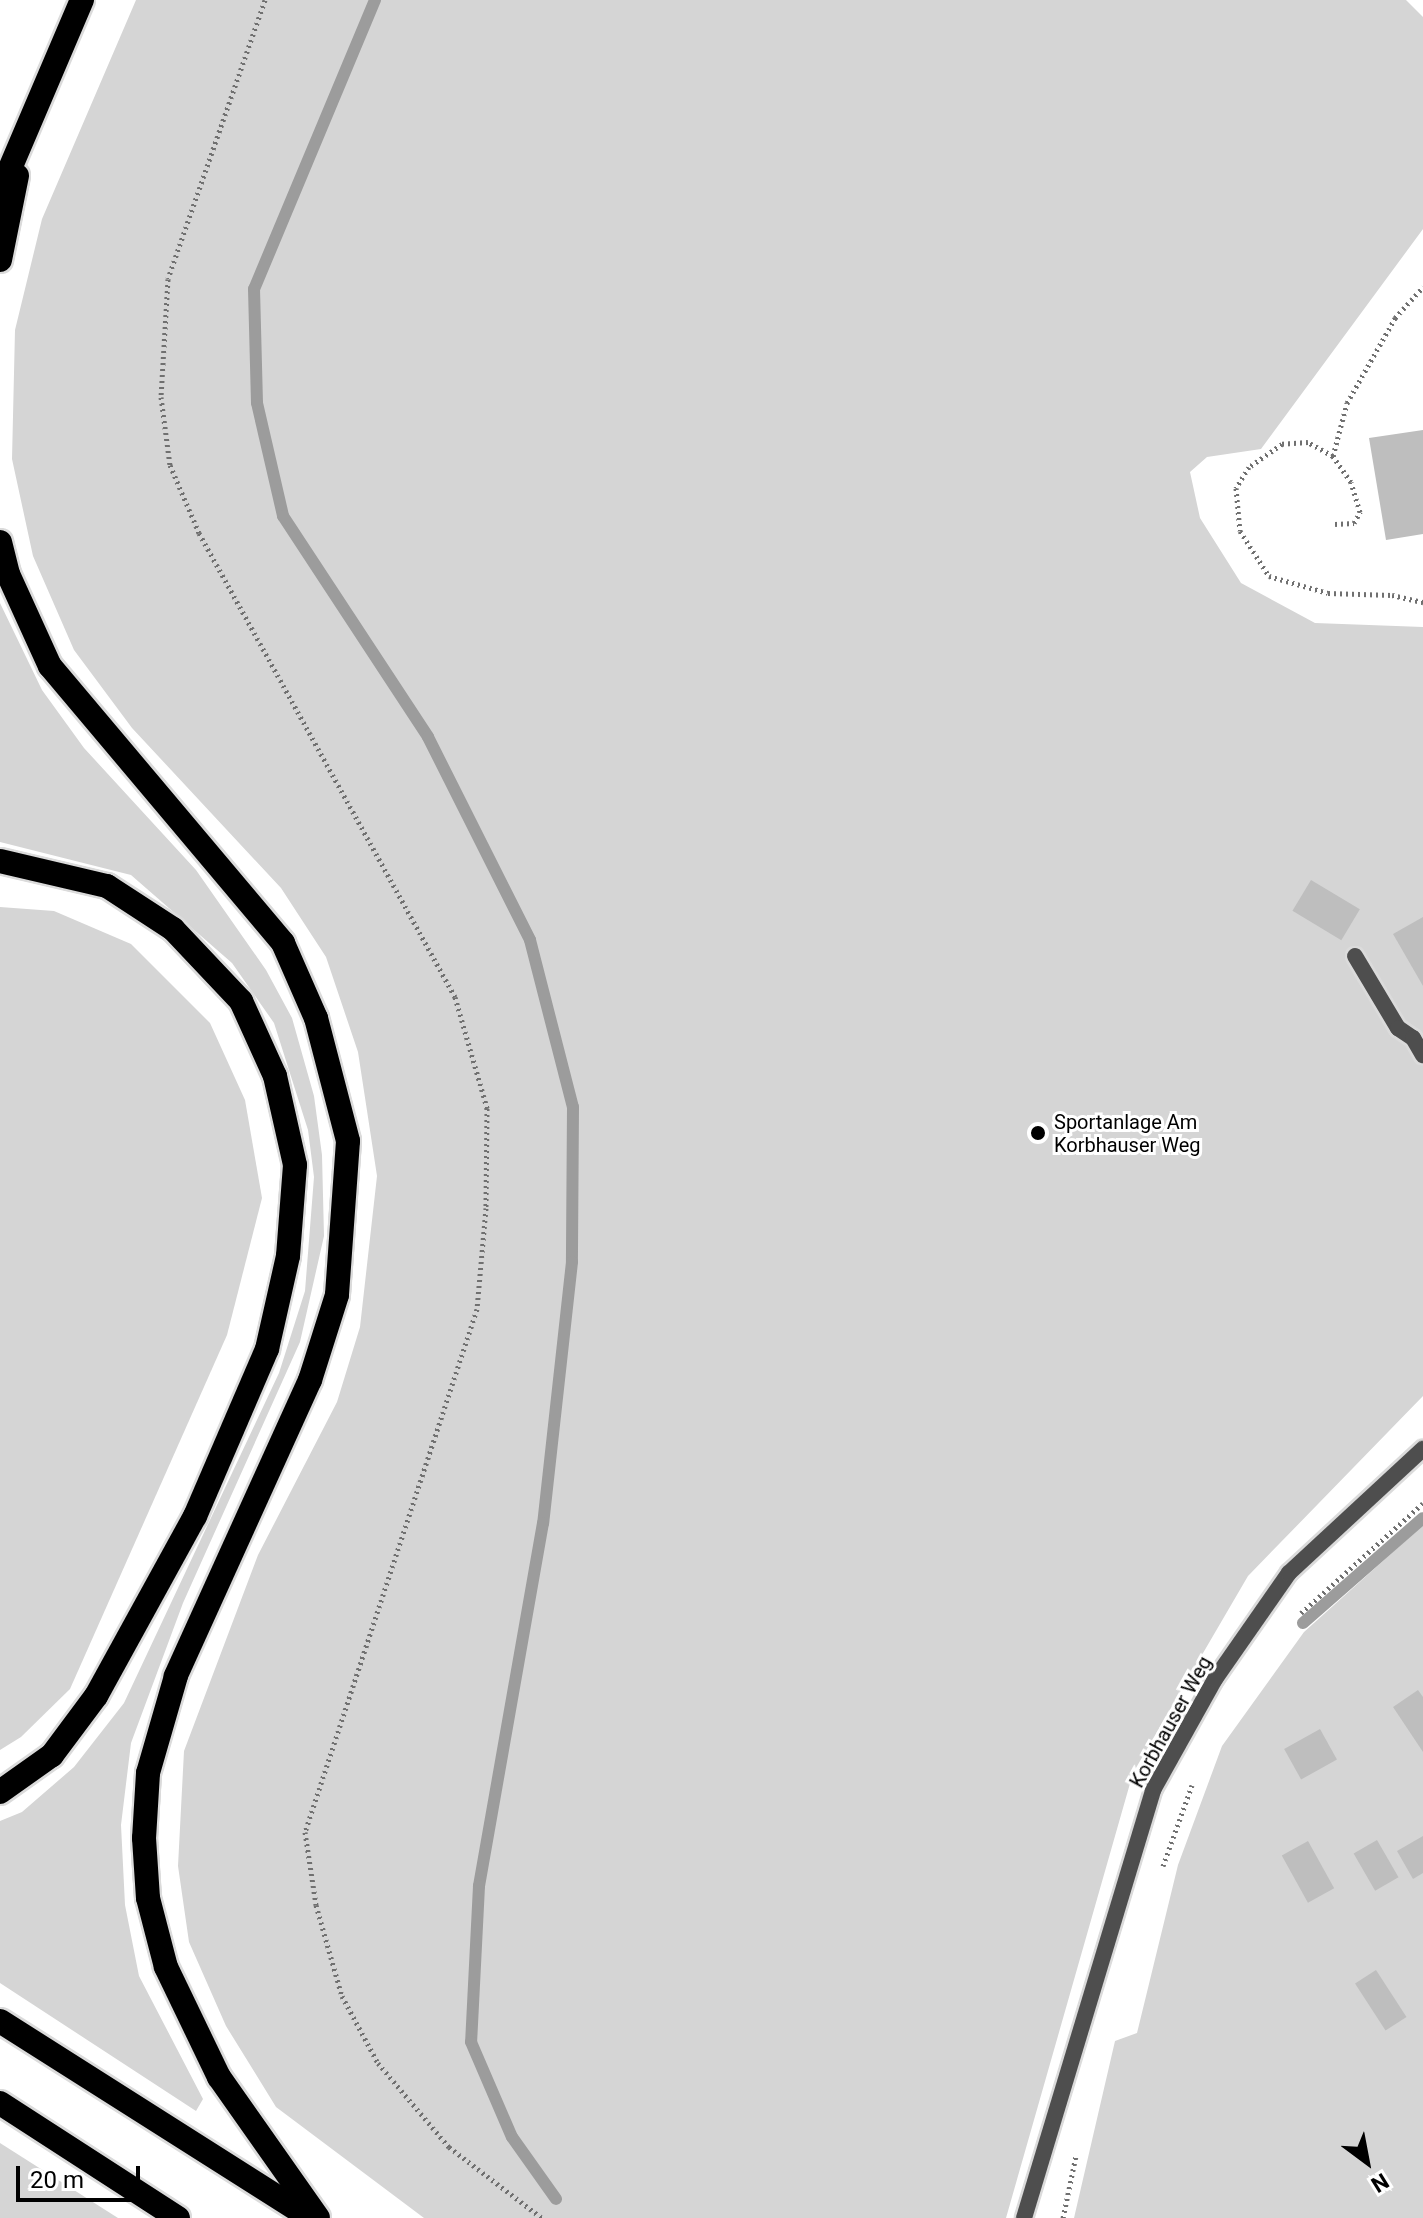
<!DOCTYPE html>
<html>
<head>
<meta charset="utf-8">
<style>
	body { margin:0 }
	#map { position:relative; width:1423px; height:2218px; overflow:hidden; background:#fff; font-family:Roboto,sans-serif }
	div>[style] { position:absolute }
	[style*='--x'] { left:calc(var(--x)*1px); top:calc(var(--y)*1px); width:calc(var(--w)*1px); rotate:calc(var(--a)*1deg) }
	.green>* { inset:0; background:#d5d5d5 }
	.stream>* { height:12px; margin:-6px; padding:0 6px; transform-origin:6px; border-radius:6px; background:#9c9c9c }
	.building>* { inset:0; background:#bebebe; transform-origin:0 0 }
	.path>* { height:5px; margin-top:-2.5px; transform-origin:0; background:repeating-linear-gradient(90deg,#707070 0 2px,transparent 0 6px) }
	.roads { filter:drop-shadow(2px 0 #dbdbdb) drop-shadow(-2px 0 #dbdbdb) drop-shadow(0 2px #dbdbdb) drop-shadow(0 -2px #dbdbdb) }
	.lane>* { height:16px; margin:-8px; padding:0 8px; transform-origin:8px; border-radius:8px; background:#4e4e4e }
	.highway>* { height:24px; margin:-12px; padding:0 12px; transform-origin:12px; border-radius:12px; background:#000 }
	.dots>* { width:22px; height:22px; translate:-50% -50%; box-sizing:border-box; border:4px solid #fff; border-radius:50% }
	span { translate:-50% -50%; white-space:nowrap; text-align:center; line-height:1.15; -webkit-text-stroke:6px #fff; paint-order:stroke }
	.poi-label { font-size:20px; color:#000 }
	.left { translate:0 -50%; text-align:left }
	.street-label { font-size:20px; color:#000 }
	.north { position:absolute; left:1327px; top:2122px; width:80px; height:80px; -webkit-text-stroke:6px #fff; paint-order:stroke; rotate:148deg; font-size:22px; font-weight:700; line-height:32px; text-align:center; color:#000 }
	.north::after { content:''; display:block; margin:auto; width:28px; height:36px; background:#000; clip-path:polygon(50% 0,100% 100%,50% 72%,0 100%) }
	.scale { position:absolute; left:16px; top:2166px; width:124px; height:36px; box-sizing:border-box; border:4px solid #000; border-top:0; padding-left:10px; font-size:24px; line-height:28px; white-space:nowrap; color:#000; -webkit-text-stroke:6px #fff; paint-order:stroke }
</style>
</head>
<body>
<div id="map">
	<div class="green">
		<i style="clip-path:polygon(136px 0,1406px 0,1423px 17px,1423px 229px,1261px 449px,1207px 457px,1190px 472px,1200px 518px,1241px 583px,1315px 623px,1423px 627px,1423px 1396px,1248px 1576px,1133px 1773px,1006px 2218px,424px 2218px,276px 2107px,226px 2026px,189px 1942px,178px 1866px,184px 1751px,258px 1555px,337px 1402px,360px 1327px,377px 1176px,358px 1052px,326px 957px,281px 888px,132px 728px,74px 650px,33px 556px,12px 459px,15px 330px,42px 219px)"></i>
		<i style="clip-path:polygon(0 603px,42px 690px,84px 748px,196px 870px,266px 970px,292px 1018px,314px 1096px,322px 1155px,324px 1236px,300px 1342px,183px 1603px,131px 1743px,121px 1825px,125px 1905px,139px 1976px,203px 2099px,196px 2111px,0 1983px,0 1821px,22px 1812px,74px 1767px,124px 1703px,279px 1373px,305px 1291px,314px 1177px,308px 1130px,274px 1023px,232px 963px,131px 875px,0 842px)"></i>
		<i style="clip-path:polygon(0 907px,54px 911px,131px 944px,210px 1023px,245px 1100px,262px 1198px,227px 1335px,70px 1689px,21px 1737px,0 1750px)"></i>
		<i style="clip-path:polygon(1423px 1525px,1423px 2218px,1074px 2218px,1115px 2041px,1137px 2033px,1178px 1865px,1222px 1746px,1304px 1632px)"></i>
		<i style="clip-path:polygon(0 2143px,118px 2218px,0 2218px)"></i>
	</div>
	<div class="stream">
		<i style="--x:375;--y:0;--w:313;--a:112.7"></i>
		<i style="--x:254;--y:289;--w:114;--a:88.5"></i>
		<i style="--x:257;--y:403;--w:116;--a:77"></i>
		<i style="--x:283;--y:516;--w:264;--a:56.7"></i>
		<i style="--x:428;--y:737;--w:227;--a:63.3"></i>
		<i style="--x:530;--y:940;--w:172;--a:75.6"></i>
		<i style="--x:573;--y:1107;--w:155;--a:90.4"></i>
		<i style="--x:572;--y:1262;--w:263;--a:96.3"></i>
		<i style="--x:543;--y:1523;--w:369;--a:100"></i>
		<i style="--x:479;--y:1886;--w:156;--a:92.9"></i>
		<i style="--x:471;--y:2042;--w:103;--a:66.7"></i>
		<i style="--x:512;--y:2137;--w:76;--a:54.6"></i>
		<i style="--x:1303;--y:1623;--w:159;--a:-41.2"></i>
	</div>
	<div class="building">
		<i style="clip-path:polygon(1423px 430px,1423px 534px,1386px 540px,1369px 438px)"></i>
		<i style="left:1311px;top:880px;width:57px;height:36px;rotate:31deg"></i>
		<i style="clip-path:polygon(1423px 917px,1423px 986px,1393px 934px)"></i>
		<i style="clip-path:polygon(1418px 1690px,1423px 1697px,1423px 1752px,1393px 1707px)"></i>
		<i style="left:1320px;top:1729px;width:35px;height:41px;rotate:61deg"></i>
		<i style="clip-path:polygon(1423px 1836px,1423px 1873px,1413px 1879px,1397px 1851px)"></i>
		<i style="left:1377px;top:1840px;width:43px;height:27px;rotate:60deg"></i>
		<i style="left:1308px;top:1841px;width:54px;height:30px;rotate:61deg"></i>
		<i style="left:1376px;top:1970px;width:56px;height:25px;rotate:57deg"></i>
	</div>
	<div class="path">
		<i style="--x:265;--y:0;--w:295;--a:109.2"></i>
		<i style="--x:168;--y:279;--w:118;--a:93.4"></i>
		<i style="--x:161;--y:397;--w:69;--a:82.5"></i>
		<i style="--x:170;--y:465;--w:74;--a:66.9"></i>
		<i style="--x:199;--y:533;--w:530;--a:61.11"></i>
		<i style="--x:455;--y:997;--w:116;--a:73.9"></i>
		<i style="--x:487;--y:1108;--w:100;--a:90.6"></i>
		<i style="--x:486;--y:1208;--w:101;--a:95.1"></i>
		<i style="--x:477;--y:1309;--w:551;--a:108.2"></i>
		<i style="--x:305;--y:1832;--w:74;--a:81.4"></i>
		<i style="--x:316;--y:1905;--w:95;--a:74.1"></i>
		<i style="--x:342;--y:1996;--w:76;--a:61.8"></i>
		<i style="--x:378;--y:2063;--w:110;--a:49.8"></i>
		<i style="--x:449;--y:2147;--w:117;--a:37.4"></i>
		<i style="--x:1333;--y:456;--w:55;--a:-75.2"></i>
		<i style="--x:1347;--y:403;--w:98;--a:-60.5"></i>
		<i style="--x:1395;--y:318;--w:42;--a:-47.9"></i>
		<i style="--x:1335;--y:524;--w:19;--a:-3"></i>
		<i style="--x:1354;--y:523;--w:13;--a:-61"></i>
		<i style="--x:1360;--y:512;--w:31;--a:-107"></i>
		<i style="--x:1351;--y:482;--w:32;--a:-125"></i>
		<i style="--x:1333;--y:456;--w:29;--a:-151"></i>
		<i style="--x:1308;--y:442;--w:26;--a:176"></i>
		<i style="--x:1282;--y:444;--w:40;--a:145.1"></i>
		<i style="--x:1249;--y:467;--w:25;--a:122"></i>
		<i style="--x:1236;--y:488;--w:43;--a:84.7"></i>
		<i style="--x:1240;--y:531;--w:54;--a:57.2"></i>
		<i style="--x:1269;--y:576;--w:61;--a:16.1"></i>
		<i style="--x:1328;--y:593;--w:64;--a:1.8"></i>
		<i style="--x:1392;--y:595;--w:32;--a:13"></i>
		<i style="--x:1301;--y:1613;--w:164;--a:-42"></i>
		<i style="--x:1163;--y:1866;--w:86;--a:-70.3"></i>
		<i style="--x:1063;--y:2218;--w:63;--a:-78.2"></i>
	</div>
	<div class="roads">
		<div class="lane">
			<i style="--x:1355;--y:956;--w:84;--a:59.2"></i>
			<i style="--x:1398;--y:1028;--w:18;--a:34"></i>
			<i style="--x:1413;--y:1038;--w:20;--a:60"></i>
			<i style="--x:1024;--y:2218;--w:447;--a:-73.2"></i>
			<i style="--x:1153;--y:1790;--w:127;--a:-60.8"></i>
			<i style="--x:1215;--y:1679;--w:129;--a:-55.1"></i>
			<i style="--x:1289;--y:1573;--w:183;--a:-42.8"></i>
		</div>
		<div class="highway">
			<i style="--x:0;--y:192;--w:209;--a:-66.9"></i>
			<i style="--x:0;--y:260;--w:86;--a:-78.6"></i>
			<i style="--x:0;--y:542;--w:33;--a:76"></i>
			<i style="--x:8;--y:574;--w:101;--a:65.5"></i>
			<i style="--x:50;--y:666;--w:362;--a:49.9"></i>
			<i style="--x:283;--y:943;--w:82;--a:66.3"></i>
			<i style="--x:316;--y:1018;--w:127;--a:75.4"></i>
			<i style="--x:348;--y:1141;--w:154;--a:94.1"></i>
			<i style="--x:337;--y:1295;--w:89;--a:107.6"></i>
			<i style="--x:310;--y:1380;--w:325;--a:114.4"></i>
			<i style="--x:176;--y:1676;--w:101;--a:106.1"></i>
			<i style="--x:148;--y:1773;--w:65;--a:93.5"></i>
			<i style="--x:144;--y:1838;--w:60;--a:86.2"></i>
			<i style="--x:148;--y:1898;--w:71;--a:75.4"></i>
			<i style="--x:166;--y:1967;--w:122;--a:64.3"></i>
			<i style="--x:219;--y:2077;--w:172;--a:54.9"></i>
			<i style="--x:0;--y:861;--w:110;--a:13.2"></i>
			<i style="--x:107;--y:886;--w:79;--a:33.1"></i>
			<i style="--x:173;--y:929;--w:99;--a:46.6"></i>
			<i style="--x:241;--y:1001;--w:82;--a:65.6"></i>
			<i style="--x:275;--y:1076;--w:91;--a:77.3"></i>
			<i style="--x:295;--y:1165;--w:91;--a:94.4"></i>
			<i style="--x:288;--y:1256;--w:95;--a:102.7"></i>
			<i style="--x:267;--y:1349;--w:182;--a:113.3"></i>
			<i style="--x:195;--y:1516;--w:205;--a:118.8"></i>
			<i style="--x:96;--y:1696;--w:74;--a:126.7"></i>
			<i style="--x:52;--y:1755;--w:64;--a:144.6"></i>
			<i style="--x:0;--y:2021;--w:368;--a:32.4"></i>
			<i style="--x:0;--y:2103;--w:212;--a:32.9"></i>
		</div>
	</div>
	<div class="dots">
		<i style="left:1038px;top:1133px;background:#000"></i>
	</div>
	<div class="poi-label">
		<span class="left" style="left:1054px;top:1134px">Sportanlage Am<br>Korbhauser Weg</span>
	</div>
	<div class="street-label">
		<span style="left:1171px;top:1722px;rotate:-61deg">Korbhauser Weg</span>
	</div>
	<div class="north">N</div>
	<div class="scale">20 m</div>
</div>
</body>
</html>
